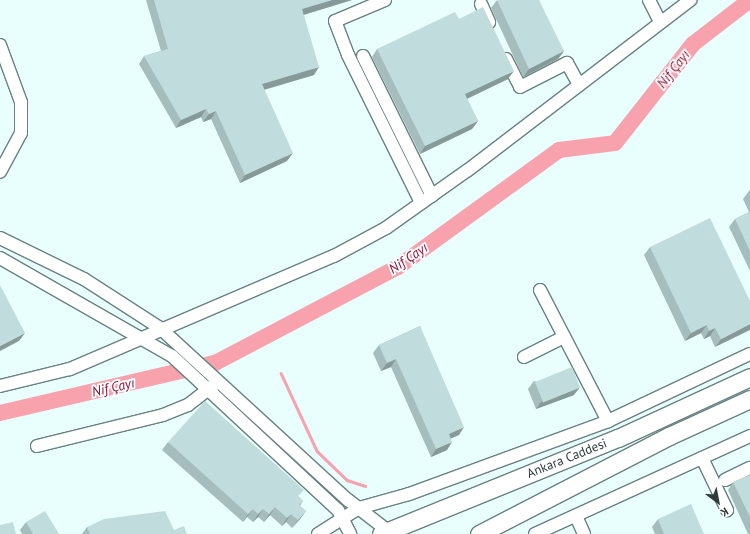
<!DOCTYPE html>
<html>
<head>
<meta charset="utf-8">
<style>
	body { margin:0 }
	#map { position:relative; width:750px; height:534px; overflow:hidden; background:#e8fffe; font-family:"PT Sans",sans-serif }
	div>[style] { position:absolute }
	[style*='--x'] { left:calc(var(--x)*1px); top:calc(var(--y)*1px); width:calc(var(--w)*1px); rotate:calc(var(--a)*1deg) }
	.stream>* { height:2.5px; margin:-1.25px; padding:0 1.25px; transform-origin:1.25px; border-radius:1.25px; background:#f7a2ac }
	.river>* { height:16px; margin:-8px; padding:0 8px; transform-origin:8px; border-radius:8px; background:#f7a2ac }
	.roads { filter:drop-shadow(1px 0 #688181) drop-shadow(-1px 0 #688181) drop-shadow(0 1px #688181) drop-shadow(0 -1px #688181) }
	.minor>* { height:12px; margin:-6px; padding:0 6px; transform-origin:6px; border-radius:6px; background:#fff }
	.highway>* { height:17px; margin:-8.5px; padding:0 8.5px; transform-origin:8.5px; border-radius:8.5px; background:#fff }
	.wall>* { inset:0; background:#a6bdbd }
	.shaded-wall>* { inset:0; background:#879a9a }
	.building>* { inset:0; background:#c1dcdc; transform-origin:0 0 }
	span { translate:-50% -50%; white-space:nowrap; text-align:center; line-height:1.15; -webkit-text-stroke:3.5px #fff; paint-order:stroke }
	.street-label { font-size:13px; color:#2e3939 }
	.water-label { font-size:14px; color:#8f1437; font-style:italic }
	.north { position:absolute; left:698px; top:482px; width:40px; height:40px; -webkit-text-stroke:3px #fff; paint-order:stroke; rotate:148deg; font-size:11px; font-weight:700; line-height:16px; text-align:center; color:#2e3939 }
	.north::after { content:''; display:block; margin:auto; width:14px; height:18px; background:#2e3939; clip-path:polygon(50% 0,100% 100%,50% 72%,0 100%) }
</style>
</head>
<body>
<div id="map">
	<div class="stream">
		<i style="--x:281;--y:373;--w:86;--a:65.2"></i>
		<i style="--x:317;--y:451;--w:42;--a:44"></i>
		<i style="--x:347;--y:480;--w:19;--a:18"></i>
	</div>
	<div class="river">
		<i style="--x:0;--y:413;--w:221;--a:-13.1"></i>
		<i style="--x:215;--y:363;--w:207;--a:-27.7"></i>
		<i style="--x:398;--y:267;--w:199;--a:-36"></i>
		<i style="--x:559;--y:150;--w:56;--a:-7.1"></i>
		<i style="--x:615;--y:143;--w:126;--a:-51.8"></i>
		<i style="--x:693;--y:44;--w:72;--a:-37.7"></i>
	</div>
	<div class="roads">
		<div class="minor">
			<i style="--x:385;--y:0;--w:54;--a:157.2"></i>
			<i style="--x:335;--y:21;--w:36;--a:69"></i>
			<i style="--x:348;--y:55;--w:165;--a:63.7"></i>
			<i style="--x:649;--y:0;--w:25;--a:63"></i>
			<i style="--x:481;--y:4;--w:20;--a:66"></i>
			<i style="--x:0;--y:45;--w:61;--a:69.8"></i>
			<i style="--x:21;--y:102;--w:31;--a:90"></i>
			<i style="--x:21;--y:133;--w:44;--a:118.3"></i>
			<i style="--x:363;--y:56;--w:156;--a:63.8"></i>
			<i style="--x:506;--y:59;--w:31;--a:63"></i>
			<i style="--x:520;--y:87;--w:53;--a:-27.1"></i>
			<i style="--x:567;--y:63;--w:25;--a:61"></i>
			<i style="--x:0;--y:238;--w:93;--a:26"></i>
			<i style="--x:84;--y:279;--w:90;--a:32.8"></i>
			<i style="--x:160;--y:328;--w:255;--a:42.5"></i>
			<i style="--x:348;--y:500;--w:56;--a:37.7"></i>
			<i style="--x:0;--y:258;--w:198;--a:29.7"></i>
			<i style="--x:172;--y:356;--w:226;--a:42.9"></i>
			<i style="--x:338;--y:510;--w:27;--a:63"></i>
			<i style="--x:540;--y:290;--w:148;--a:62.6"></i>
			<i style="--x:524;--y:357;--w:45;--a:-26.6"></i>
			<i style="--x:0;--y:386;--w:72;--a:-13.7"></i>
			<i style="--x:70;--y:369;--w:287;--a:-23.2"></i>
			<i style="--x:334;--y:256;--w:59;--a:-28.3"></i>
			<i style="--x:386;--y:228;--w:100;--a:-35.3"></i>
			<i style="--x:468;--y:170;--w:280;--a:-37.4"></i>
			<i style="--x:37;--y:446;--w:130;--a:-13.8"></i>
			<i style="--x:163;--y:415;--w:27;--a:-22"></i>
			<i style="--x:188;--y:405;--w:33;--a:-38"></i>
			<i style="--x:702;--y:458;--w:58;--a:64.3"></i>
			<i style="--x:725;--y:480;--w:28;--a:-26"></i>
			<i style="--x:576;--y:516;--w:20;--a:66"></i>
			<i style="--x:318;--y:534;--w:49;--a:-32.4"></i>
			<i style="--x:359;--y:508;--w:52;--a:-15.6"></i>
			<i style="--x:409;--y:494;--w:212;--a:-20.1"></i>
			<i style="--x:608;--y:421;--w:157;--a:-25.3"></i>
			<i style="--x:535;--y:534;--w:236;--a:-24.5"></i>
		</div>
		<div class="highway">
			<i style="--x:381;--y:534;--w:256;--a:-22.1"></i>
			<i style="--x:618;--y:438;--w:145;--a:-24.8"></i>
			<i style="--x:479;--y:534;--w:214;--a:-27.3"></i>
			<i style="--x:669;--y:436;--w:89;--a:-24.6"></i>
		</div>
	</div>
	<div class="wall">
		<i style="clip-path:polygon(146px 0,352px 0,304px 15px,314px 75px,264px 90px,287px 161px,240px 183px,211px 119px,203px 122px,201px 117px,176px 128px,139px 64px,144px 56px,161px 51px)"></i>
		<i style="clip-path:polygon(497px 0,564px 51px,558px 59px,523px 77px,491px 8px)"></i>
		<i style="clip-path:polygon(459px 19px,508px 79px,467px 99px,478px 121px,472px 129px,420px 154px,372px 57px,377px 49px)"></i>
		<i style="clip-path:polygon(750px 190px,750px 271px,729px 227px,735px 219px,749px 212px,743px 199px,749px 191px)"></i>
		<i style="clip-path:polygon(650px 247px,750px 301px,715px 347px,710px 336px,704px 339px,701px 333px,685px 341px,644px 255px)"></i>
		<i style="clip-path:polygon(420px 326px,459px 435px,451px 438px,447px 450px,431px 457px,391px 367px,381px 371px,373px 353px,379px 345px)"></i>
		<i style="clip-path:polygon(534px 381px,574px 395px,536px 409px,528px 389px)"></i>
		<i style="clip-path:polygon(168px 442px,299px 497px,303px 501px,300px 506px,306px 511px,300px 519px,292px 528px,286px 522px,282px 526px,270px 515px,264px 522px,258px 517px,253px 522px,247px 517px,243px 522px,162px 450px)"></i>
		<i style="clip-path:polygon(750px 475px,750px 534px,748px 534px,728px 490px,733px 482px)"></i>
		<i style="clip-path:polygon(658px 519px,704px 534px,655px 534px,652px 527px)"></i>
		<i style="clip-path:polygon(26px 522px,59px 534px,22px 534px,20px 530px)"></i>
		<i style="clip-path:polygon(87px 527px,174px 530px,187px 534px,82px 534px)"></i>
	</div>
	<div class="shaded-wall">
		<i style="clip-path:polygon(332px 0,352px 0,296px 17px,302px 9px)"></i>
		<i style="clip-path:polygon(564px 51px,558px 59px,523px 77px,529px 69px)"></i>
		<i style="clip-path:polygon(319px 67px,314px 75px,256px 92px,262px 84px)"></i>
		<i style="clip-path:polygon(514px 71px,508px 79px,460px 102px,465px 94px)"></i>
		<i style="clip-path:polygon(206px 109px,201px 117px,176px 128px,181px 120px)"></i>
		<i style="clip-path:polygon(216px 111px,211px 119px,203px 122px,209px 114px)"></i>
		<i style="clip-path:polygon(478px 121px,472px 129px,420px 154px,425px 146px)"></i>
		<i style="clip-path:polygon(293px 153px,287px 161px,240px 183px,245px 175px)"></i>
		<i style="clip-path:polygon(750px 324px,750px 330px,715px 347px,721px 339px)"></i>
		<i style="clip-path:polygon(707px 325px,701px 333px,685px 341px,691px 333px)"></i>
		<i style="clip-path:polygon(715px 328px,710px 336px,704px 339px,709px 331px)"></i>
		<i style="clip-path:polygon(25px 333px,19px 341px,0 351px,0 346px)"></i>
		<i style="clip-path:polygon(396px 359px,391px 367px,381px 371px,387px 363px)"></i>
		<i style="clip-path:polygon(580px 387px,574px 395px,536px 409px,541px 402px)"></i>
		<i style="clip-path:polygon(464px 427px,459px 435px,443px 442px,449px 434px)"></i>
		<i style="clip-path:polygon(452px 442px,447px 450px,431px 457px,436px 449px)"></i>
		<i style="clip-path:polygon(275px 507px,270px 515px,264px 522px,269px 514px)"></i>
		<i style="clip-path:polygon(253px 509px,247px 517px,243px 522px,248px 514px)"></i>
		<i style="clip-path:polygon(263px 509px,258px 517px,253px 522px,258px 514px)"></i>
		<i style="clip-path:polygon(306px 511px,300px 519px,292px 528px,298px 520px)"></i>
		<i style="clip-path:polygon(291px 514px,286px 522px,282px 526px,287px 518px)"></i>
	</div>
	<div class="building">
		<i style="clip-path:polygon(154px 0,332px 0,302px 9px,319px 67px,262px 84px,293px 153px,245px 175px,216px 111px,209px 114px,206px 109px,181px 120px,144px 56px,168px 49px)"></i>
		<i style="clip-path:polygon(497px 0,539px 0,564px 51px,529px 69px)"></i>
		<i style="clip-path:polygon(483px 7px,514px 71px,465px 94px,478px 121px,425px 146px,377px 49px,455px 12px,459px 19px)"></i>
		<i style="clip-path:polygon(750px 212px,750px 251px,735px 219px)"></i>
		<i style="clip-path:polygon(710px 218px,750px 301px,750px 324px,721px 339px,715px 328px,709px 331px,707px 325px,691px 333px,650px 247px)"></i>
		<i style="clip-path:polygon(0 285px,25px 333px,0 346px)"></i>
		<i style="clip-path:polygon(420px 326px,464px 427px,449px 434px,452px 442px,436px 449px,396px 359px,387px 363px,379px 345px)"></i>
		<i style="left:572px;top:367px;width:22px;height:40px;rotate:68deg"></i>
		<i style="clip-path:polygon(205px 401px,304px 490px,298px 496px,303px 501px,299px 505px,306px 511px,298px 520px,291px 514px,287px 518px,275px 507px,269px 514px,263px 509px,258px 514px,253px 509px,248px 514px,168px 442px)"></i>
		<i style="clip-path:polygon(750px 475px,750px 517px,733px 482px)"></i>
		<i style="clip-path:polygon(691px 504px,704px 534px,664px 534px,658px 519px)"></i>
		<i style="clip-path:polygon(45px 511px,59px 534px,33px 534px,26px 522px)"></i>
		<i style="clip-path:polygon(165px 511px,174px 530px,184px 526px,187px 534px,90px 534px,87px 527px,104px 519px)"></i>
		<i style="clip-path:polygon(13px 522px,16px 534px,0 534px,0 525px)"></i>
	</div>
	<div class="street-label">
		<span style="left:567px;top:459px;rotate:-22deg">Ankara Caddesi</span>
	</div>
	<div class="water-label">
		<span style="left:673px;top:69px;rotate:-52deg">Nif Çayı</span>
		<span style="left:408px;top:258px;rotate:-34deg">Nif Çayı</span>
		<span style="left:113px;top:387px;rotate:-13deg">Nif Çayı</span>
	</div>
	<div class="north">K</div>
</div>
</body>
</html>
